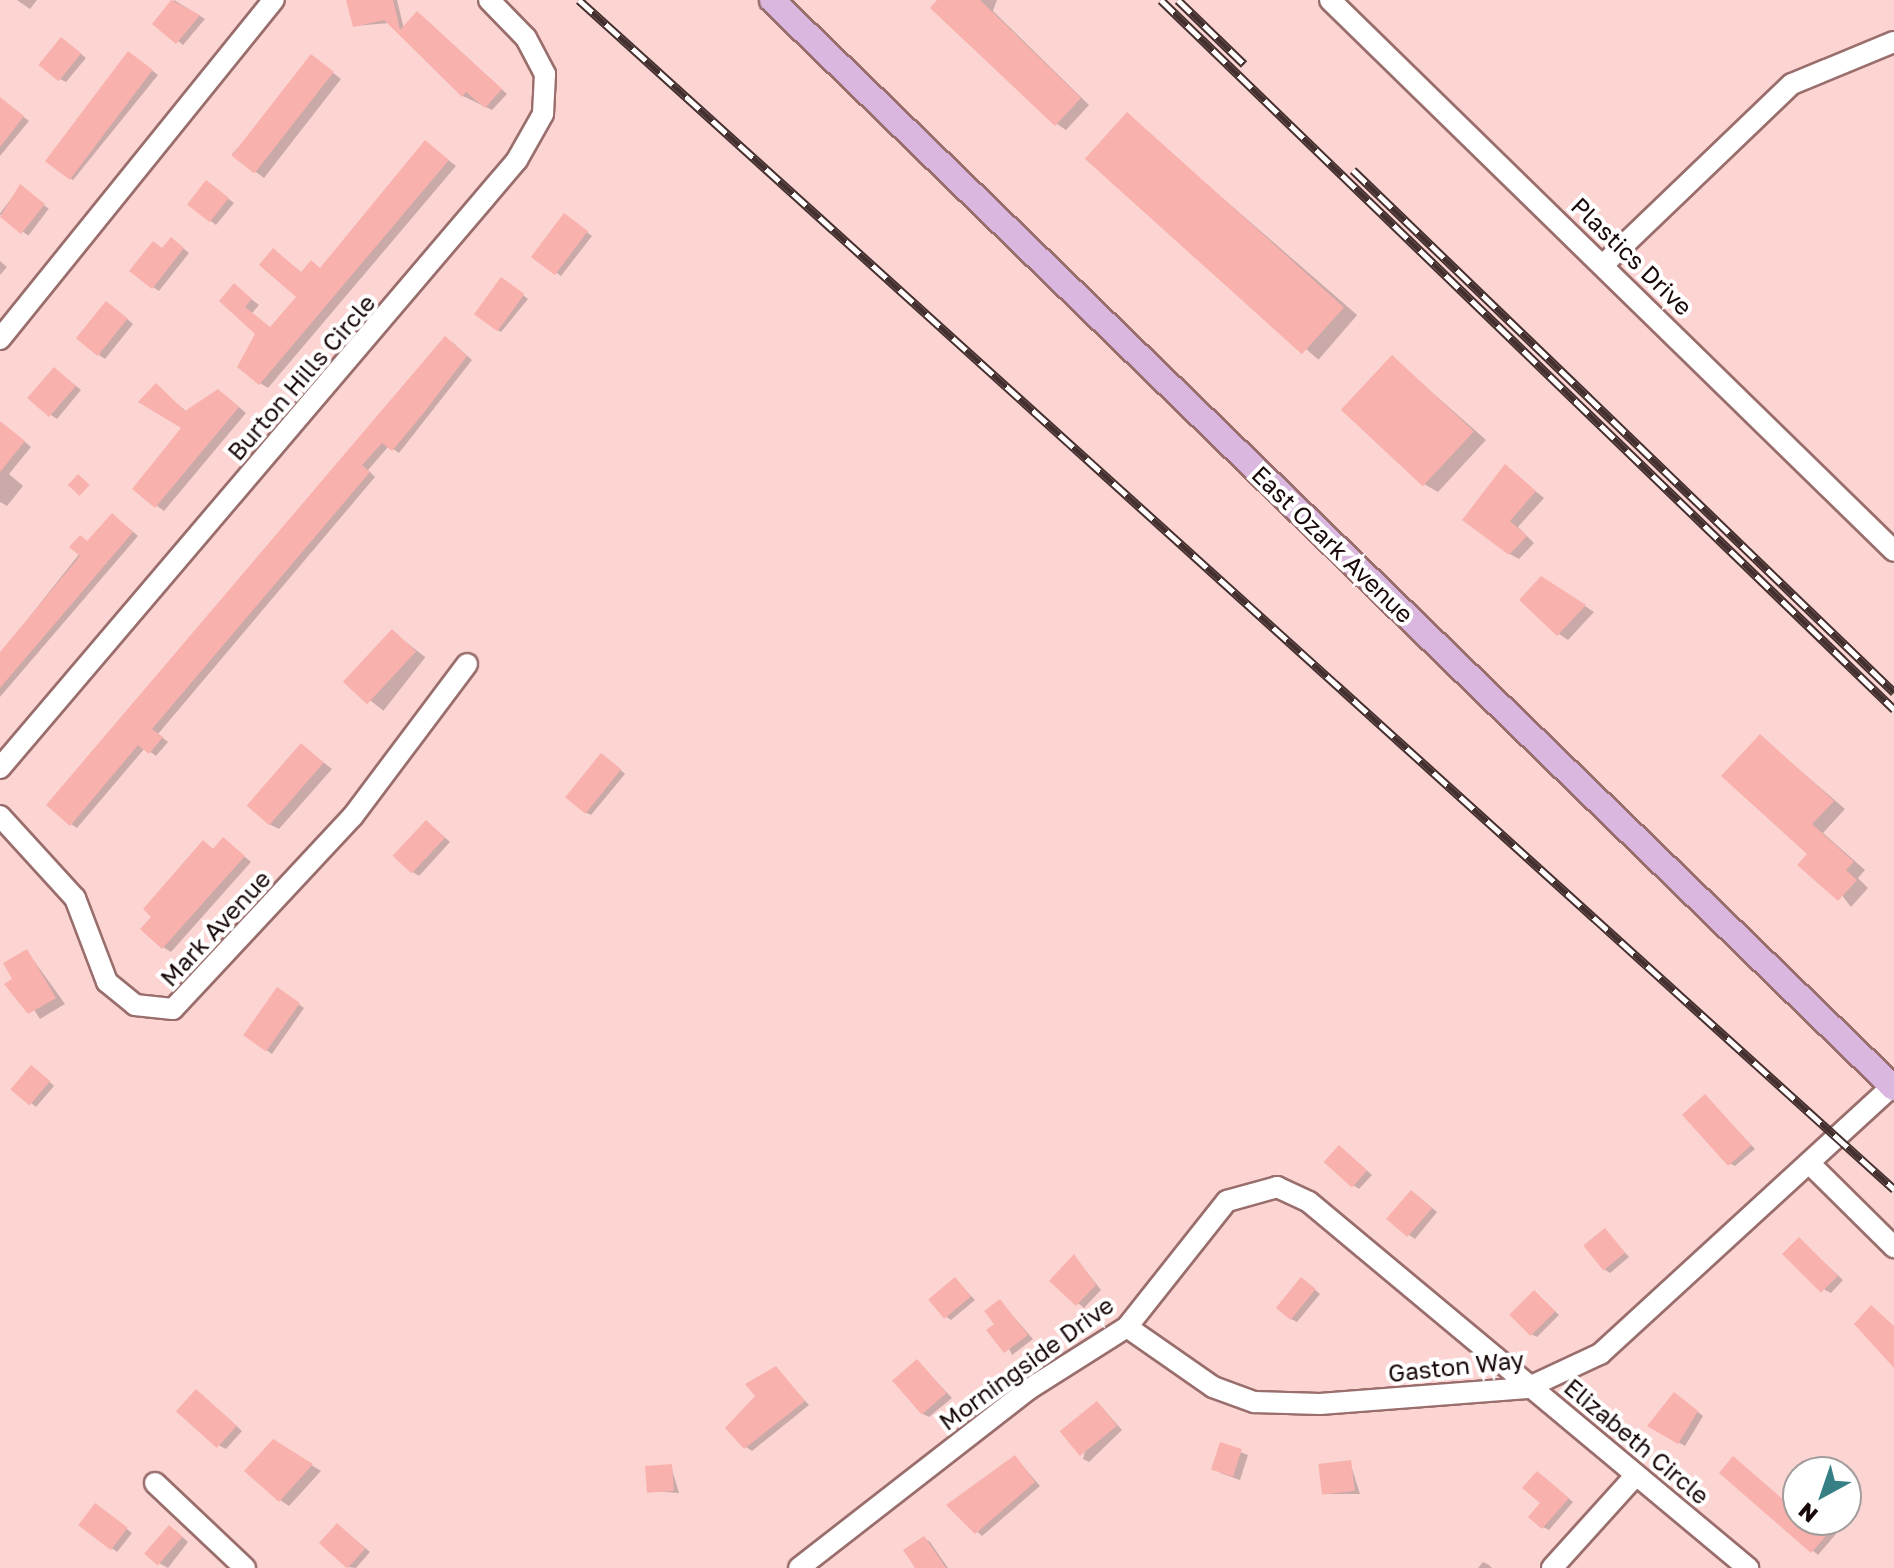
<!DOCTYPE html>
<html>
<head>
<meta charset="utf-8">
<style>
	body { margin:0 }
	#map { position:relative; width:1894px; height:1568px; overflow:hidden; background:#fcd5d3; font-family:"Golos Text",sans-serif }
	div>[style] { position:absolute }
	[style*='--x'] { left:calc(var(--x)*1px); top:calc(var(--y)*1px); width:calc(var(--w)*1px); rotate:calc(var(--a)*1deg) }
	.shadow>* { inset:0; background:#0003; transform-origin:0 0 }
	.building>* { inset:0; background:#f9b1ad; transform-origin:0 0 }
	.roads { filter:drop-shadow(2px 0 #996e6c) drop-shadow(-2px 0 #996e6c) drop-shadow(0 2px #996e6c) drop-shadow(0 -2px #996e6c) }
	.minor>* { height:20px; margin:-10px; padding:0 10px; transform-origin:10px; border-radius:10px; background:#fff }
	.major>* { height:24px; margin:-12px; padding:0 12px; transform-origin:12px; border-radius:12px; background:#d9b7de }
	.rail>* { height:9px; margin-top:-4.5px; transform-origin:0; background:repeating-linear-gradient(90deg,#fff 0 18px,#44302f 0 36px); box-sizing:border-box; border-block:2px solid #44302f }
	span { translate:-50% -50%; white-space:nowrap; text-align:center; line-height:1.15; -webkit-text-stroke:8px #fff; paint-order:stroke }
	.street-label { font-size:24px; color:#180808 }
	.north { position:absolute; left:1782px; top:1456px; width:80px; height:80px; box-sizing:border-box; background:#fff; border:2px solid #a39c9c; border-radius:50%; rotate:220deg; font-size:22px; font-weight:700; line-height:32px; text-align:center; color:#180808 }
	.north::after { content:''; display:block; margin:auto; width:28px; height:36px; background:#367f85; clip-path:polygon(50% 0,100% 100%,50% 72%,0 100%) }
</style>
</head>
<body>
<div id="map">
	<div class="shadow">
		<i style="clip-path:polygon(17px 0,37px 0,30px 9px)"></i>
		<i style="clip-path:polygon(174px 0,205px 19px,183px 45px,155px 23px)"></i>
		<i style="clip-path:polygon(348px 0,397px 0,404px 29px,423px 17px,507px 94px,492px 110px,463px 96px,390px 23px,354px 26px)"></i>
		<i style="clip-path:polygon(940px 0,997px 0,993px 11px,1089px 105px,1066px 130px,1057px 124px,932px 8px)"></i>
		<i style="clip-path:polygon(68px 43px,86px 58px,66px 82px,60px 79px)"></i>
		<i style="clip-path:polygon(135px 57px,158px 75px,73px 180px,67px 176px)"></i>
		<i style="clip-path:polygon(319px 62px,341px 79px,264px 178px,232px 154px)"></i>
		<i style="clip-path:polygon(0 100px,29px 121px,0 156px)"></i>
		<i style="left:1127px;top:115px;width:305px;height:59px;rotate:41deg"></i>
		<i style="clip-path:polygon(425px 142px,456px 166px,268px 388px,260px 383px,258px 333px,235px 286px,259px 305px,252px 313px,272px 329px,299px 297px,274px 251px,302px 273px,321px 269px)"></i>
		<i style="clip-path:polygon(212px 186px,234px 203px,216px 225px,189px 204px)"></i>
		<i style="left:20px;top:187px;width:36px;height:34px;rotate:37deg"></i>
		<i style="clip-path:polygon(570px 219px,592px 236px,561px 276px,533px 256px)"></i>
		<i style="clip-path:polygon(177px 243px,189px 253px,159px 291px,153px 287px,163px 250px)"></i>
		<i style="clip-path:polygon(0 261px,7px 267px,0 275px)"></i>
		<i style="clip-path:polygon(508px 283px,528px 299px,501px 332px,496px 329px)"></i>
		<i style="clip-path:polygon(113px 307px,133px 324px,105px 359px,99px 355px)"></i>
		<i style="clip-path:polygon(452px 342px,472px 360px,399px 453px,389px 446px,368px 470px,375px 477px,158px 734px,168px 742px,156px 756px,145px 748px,77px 828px,71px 824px)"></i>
		<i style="clip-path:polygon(1392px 357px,1486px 440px,1438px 492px,1424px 484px)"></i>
		<i style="clip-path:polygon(55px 369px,81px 390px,57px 419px,51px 415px)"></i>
		<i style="clip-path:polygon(156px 386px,187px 412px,226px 396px,246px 413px,164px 511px,134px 489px,184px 427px)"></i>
		<i style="clip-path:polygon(13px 432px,31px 447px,9px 474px,23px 486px,7px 506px,0 502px,0 435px)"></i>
		<i style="clip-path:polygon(1506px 467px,1544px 498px,1518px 527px,1534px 543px,1519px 559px,1510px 554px)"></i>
		<i style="clip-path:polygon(118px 519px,138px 536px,0 697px,0 654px,88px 543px)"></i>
		<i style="clip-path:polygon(1552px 584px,1594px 612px,1568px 640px,1559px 634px)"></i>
		<i style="left:393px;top:632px;width:41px;height:68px;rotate:38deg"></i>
		<i style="clip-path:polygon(1760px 736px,1845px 809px,1823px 833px,1865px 870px,1858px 878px,1868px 888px,1851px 907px,1810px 854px)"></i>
		<i style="clip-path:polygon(301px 745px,332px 769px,279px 829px,269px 824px)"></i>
		<i style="clip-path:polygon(608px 759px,625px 774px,591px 815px,585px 812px)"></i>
		<i style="clip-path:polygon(432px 826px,450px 842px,419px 876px,413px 872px)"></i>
		<i style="clip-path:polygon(204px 843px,215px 850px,231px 845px,251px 862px,171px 952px,163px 947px)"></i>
		<i style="clip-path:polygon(27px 951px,65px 1004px,40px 1019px,15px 980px)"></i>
		<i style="clip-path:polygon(283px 993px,304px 1008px,272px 1054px,245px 1035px)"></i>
		<i style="clip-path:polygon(38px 1071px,54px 1086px,36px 1107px,13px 1088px)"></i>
		<i style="clip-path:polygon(1705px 1096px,1755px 1149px,1735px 1166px,1729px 1163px)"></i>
		<i style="clip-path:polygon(1345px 1151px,1372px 1175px,1359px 1189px,1353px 1185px)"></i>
		<i style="clip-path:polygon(1418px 1196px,1437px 1212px,1415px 1239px,1409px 1235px)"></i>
		<i style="clip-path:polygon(1605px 1230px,1629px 1257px,1610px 1273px,1604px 1269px)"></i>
		<i style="clip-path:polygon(1800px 1240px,1843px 1280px,1831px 1293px,1825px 1290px)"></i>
		<i style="clip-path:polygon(1075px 1257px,1101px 1290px,1084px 1308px,1052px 1281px)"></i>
		<i style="clip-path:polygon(955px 1279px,975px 1300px,951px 1320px,945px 1316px)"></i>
		<i style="clip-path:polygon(1307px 1283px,1320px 1294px,1297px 1322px,1291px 1319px)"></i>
		<i style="clip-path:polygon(1535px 1292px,1559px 1315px,1537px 1337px,1531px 1334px)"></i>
		<i style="clip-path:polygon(1000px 1301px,1033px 1339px,1012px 1355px,997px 1324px)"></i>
		<i style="clip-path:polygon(918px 1362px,952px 1398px,929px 1417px,923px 1414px)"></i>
		<i style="clip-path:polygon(776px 1369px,809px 1405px,752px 1451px,746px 1447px,757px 1396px)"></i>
		<i style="clip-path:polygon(202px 1395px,242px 1431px,226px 1449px,220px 1446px)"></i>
		<i style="clip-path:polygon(1681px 1398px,1703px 1416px,1685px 1446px,1650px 1426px)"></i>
		<i style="clip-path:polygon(1098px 1403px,1122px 1430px,1089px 1462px,1083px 1459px)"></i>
		<i style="clip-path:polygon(274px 1442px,321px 1471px,289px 1506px,280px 1500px)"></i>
		<i style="clip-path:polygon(1222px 1445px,1248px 1455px,1240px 1480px,1220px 1473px)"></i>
		<i style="clip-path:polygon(1016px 1458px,1040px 1486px,982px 1536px,948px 1505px)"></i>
		<i style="clip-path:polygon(1350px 1462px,1360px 1494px,1324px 1494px)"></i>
		<i style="clip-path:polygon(671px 1466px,679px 1493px,649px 1491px)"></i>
		<i style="clip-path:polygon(1721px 1473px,1787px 1504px,1798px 1498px,1798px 1520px,1825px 1520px,1836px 1534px,1818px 1555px)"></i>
		<i style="clip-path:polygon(1544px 1477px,1573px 1502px,1549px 1530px,1543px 1527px)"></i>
		<i style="clip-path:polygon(101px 1509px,132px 1533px,117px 1552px,80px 1524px)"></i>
		<i style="clip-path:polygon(343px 1529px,370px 1552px,356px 1568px,348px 1567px)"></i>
		<i style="clip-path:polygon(176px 1531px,188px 1542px,168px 1568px,159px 1563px)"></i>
		<i style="clip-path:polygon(924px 1538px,930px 1542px,948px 1568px,918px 1568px)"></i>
		<i style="clip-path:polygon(1483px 1562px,1489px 1565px,1492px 1568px,1478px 1568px)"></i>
	</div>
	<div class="building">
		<i style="clip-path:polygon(171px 0,200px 15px,176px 44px,152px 24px)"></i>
		<i style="clip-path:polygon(346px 0,393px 0,400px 30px,417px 11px,502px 89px,485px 108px,466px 92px,462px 97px,384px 20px,353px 27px)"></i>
		<i style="clip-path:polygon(937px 0,980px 0,1081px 98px,1055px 126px,930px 8px)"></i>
		<i style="left:61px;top:37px;width:26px;height:36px;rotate:39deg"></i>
		<i style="left:128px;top:51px;width:31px;height:138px;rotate:37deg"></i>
		<i style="left:311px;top:54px;width:29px;height:129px;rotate:38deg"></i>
		<i style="clip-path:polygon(0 97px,24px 116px,0 147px)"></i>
		<i style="left:1127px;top:112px;width:292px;height:63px;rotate:42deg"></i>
		<i style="clip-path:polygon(425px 140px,449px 160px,259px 385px,237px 367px,255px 334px,219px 301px,234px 283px,252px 299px,245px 307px,270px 327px,296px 297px,259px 265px,273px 248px,301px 272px,311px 260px,320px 268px)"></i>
		<i style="left:206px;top:180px;width:29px;height:31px;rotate:38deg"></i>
		<i style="clip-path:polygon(20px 184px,45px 204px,21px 234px,0 217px)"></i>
		<i style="left:564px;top:213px;width:30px;height:55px;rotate:37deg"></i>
		<i style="clip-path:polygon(171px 237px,184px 248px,152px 289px,129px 271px,153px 241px,162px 248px)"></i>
		<i style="left:501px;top:277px;width:29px;height:46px;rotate:36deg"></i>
		<i style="left:106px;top:301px;width:28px;height:48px;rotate:39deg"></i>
		<i style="clip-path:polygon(445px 336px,467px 356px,422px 415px,392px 451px,382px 443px,362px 465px,370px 472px,152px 729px,163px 737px,149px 754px,138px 745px,70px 826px,46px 805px)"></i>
		<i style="left:1392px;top:355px;width:112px;height:75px;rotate:43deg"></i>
		<i style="left:54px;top:367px;width:29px;height:41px;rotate:41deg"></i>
		<i style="clip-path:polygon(156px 383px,185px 411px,218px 389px,239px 407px,155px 508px,132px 489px,181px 428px,138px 402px)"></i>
		<i style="clip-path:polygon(0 421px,25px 441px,0 472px)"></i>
		<i style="clip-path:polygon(1505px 464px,1536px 491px,1510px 521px,1527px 536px,1509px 555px,1462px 520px)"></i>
		<i style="left:78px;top:474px;width:16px;height:15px;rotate:43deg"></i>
		<i style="clip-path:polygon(112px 513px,133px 532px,0 688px,0 652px,80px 556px,69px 547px,80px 535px,87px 541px)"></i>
		<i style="clip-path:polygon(1541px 576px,1586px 605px,1557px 636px,1519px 600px)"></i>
		<i style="left:392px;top:629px;width:33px;height:72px;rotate:43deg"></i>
		<i style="clip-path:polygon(1760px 734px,1834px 801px,1812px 824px,1854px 862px,1846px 870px,1857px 880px,1838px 901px,1797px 865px,1807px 854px,1721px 776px)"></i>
		<i style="left:301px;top:743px;width:30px;height:83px;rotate:41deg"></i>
		<i style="left:601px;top:753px;width:26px;height:57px;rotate:39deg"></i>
		<i style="left:426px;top:820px;width:26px;height:49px;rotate:43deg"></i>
		<i style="clip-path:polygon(223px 837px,245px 856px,162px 949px,140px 929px,151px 917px,143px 909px,203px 840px,213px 849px)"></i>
		<i style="clip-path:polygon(27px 949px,56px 998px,28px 1014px,4px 984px,12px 979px,3px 963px)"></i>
		<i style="left:277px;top:987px;width:28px;height:59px;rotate:35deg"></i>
		<i style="left:31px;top:1065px;width:25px;height:32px;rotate:40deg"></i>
		<i style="left:1705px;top:1094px;width:69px;height:31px;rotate:48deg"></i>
		<i style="left:1339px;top:1145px;width:38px;height:23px;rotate:42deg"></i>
		<i style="left:1411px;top:1190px;width:28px;height:38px;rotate:41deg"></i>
		<i style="left:1605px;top:1228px;width:32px;height:28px;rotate:51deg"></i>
		<i style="left:1799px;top:1237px;width:55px;height:24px;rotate:45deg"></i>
		<i style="clip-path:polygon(1074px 1254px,1096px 1285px,1076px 1306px,1049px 1281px)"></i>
		<i style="left:955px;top:1277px;width:25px;height:35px;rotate:50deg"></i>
		<i style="left:1301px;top:1277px;width:19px;height:40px;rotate:39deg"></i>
		<i style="left:1534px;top:1290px;width:30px;height:35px;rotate:45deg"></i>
		<i style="clip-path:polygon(1000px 1299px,1028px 1335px,1004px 1353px,986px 1330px,994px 1324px,984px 1311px)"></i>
		<i style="clip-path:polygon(1871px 1305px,1894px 1326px,1894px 1368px,1854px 1324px)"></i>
		<i style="left:917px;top:1359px;width:45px;height:33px;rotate:49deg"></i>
		<i style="clip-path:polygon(776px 1366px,805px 1401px,744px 1449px,725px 1428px,755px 1396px,745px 1384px)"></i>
		<i style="left:196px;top:1389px;width:55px;height:30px;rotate:42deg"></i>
		<i style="clip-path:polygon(1674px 1392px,1698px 1411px,1678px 1444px,1647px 1426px)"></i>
		<i style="left:1097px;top:1401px;width:32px;height:48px;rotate:51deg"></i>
		<i style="clip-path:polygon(273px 1439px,313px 1464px,279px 1502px,244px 1471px)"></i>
		<i style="left:1220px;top:1442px;width:23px;height:29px;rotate:18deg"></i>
		<i style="clip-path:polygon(1015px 1455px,1035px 1482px,975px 1534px,946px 1505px)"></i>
		<i style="clip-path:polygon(1733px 1456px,1786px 1502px,1798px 1488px,1798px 1520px,1819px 1520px,1831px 1530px,1811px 1553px,1719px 1473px)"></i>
		<i style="left:1351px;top:1460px;width:31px;height:33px;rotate:83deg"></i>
		<i style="left:672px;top:1464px;width:27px;height:27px;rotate:86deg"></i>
		<i style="clip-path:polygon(1537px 1471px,1569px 1498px,1542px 1529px,1528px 1517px,1540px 1503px,1522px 1488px)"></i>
		<i style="left:95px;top:1503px;width:41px;height:28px;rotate:37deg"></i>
		<i style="left:337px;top:1523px;width:38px;height:27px;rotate:42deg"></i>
		<i style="left:169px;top:1525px;width:18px;height:38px;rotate:41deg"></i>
		<i style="clip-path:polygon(924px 1536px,946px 1568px,915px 1568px,903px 1550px)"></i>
	</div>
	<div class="roads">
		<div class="minor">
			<i style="--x:1330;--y:0;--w:788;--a:44.33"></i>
			<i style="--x:1604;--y:264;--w:260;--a:-43.8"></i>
			<i style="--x:1792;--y:84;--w:110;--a:-22.4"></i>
			<i style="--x:0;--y:339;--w:436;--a:-51.1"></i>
			<i style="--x:0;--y:768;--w:798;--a:-49.62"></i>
			<i style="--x:517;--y:160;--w:53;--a:-60.5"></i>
			<i style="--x:543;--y:114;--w:40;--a:-87.1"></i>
			<i style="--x:545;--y:74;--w:41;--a:-117.8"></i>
			<i style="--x:526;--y:38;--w:53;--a:-134.2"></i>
			<i style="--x:0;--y:816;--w:111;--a:47.6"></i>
			<i style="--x:75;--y:898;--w:90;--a:69.1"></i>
			<i style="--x:107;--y:982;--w:36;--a:39"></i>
			<i style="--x:135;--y:1005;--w:38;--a:6"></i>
			<i style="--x:173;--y:1009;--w:264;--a:-47"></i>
			<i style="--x:353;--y:816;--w:190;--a:-53.1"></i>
			<i style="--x:1809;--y:1163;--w:120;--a:44.7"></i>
			<i style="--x:1127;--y:1327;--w:105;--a:34.9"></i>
			<i style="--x:1213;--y:1387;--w:44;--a:20.1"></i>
			<i style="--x:1254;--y:1402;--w:66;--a:1.7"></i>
			<i style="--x:1320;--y:1404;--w:208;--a:-4.4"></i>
			<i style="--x:1527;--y:1388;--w:81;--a:-25"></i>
			<i style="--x:1600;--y:1354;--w:396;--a:-42.5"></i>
			<i style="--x:155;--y:1483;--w:124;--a:43.4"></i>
			<i style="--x:799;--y:1568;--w:291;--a:-37.9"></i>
			<i style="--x:1029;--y:1389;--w:116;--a:-32.3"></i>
			<i style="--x:1127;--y:1327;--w:161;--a:-51.6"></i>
			<i style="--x:1227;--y:1201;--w:52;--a:-15.6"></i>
			<i style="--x:1277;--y:1187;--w:35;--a:25"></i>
			<i style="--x:1309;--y:1202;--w:572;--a:39.82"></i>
			<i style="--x:1552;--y:1568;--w:124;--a:-47.9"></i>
		</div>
		<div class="major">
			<i style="--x:772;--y:0;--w:1563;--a:44.12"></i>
		</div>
	</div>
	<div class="rail">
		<i style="--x:579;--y:0;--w:1773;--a:42.12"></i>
		<i style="--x:1161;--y:0;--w:1020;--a:44.05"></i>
		<i style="--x:1178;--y:0;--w:92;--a:44.1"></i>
		<i style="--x:1353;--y:170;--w:752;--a:43.98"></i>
	</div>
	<div class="street-label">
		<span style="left:1632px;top:256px;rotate:44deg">Plastics Drive</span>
		<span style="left:301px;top:377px;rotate:-49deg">Burton Hills Circle</span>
		<span style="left:1333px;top:544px;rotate:44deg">East Ozark Avenue</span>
		<span style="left:215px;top:928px;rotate:-47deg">Mark Avenue</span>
		<span style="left:1026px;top:1363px;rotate:-36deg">Morningside Drive</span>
		<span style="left:1456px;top:1366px;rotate:-6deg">Gaston Way</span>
		<span style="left:1637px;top:1441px;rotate:40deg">Elizabeth Circle</span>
	</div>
	<div class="north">N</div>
</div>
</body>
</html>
